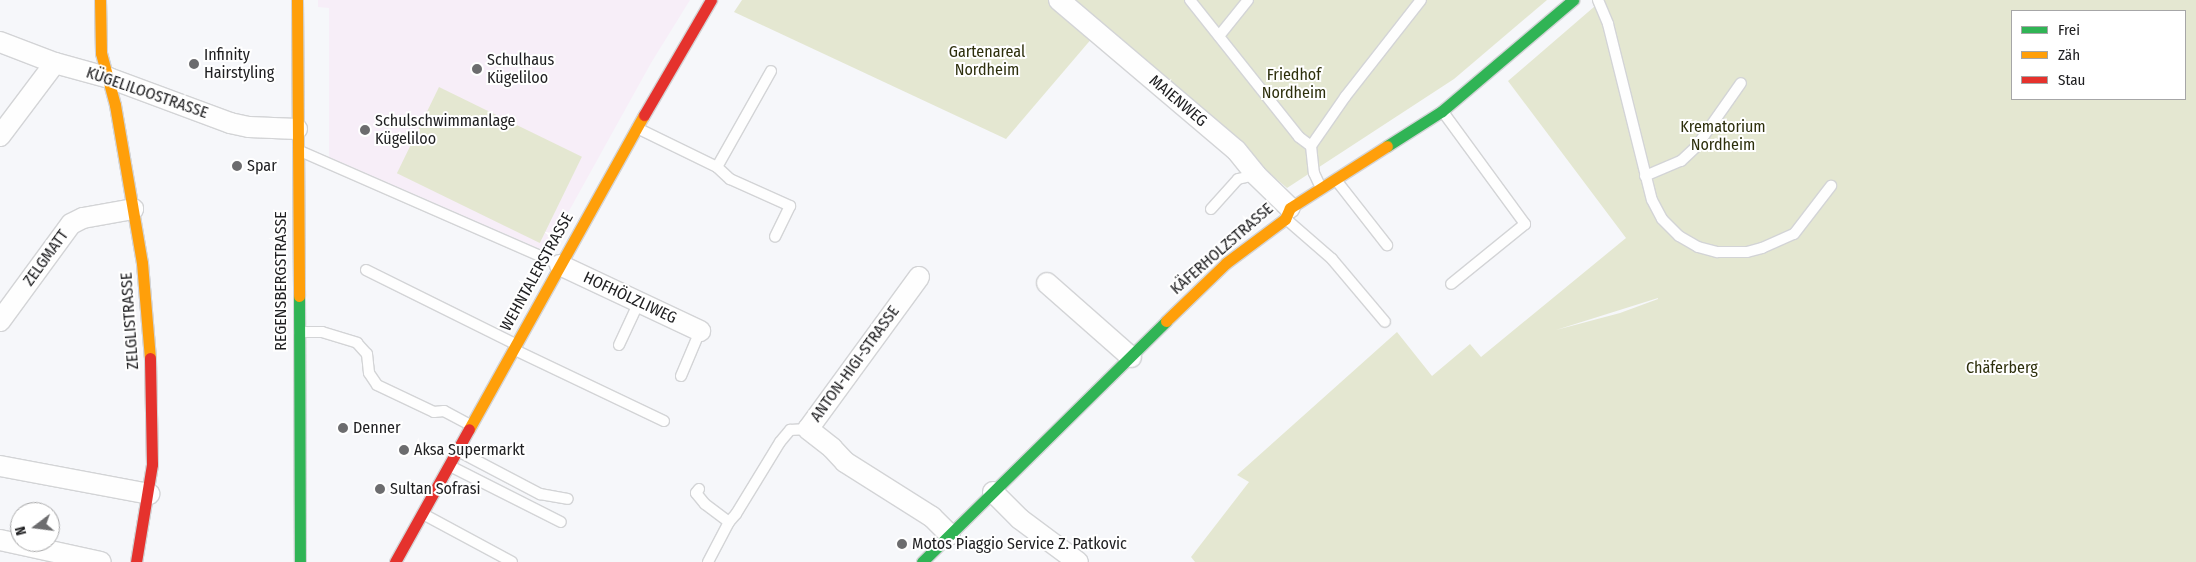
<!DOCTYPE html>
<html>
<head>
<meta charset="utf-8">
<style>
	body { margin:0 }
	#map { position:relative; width:2196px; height:562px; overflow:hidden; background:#f6f7fa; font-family:"Fira Sans Condensed",sans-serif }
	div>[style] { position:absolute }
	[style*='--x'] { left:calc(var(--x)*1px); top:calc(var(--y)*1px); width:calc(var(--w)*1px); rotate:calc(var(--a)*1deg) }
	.education>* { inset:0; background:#f7eef8 }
	.green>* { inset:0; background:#e4e7d1; transform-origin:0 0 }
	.roads { filter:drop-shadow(1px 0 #d3d4d6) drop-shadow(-1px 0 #d3d4d6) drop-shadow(0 1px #d3d4d6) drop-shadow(0 -1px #d3d4d6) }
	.lane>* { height:10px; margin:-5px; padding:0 5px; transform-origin:5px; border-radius:5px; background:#fefefe }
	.street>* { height:20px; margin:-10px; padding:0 10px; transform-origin:10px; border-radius:10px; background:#fefefe }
	.fast>* { height:11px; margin:-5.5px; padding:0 5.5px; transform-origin:5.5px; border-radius:5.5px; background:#30b455 }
	.slow>* { height:11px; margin:-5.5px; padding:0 5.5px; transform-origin:5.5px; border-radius:5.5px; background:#ff9f0a }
	.jam>* { height:11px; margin:-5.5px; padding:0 5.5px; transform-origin:5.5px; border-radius:5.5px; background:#e5322d }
	.dots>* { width:14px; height:14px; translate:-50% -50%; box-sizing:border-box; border:2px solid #fff; border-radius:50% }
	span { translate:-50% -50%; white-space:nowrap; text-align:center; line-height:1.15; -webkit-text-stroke:4px #fff; paint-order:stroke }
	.park-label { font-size:16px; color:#2d2f0c }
	.poi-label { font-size:16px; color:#212123 }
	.left { translate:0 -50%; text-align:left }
	.street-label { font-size:16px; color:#212123 }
	.legend { position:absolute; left:2011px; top:10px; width:175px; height:90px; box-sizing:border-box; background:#fff; border:1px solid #a6a6a7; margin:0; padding:6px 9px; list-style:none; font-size:15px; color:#212123 }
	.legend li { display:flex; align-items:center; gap:10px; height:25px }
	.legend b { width:25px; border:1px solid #a6a6a7 }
	.north { position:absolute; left:10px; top:502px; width:50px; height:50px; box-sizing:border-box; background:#fff; border:1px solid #a6a6a7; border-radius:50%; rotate:255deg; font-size:14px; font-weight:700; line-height:20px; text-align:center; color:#212123 }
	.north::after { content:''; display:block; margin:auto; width:18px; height:22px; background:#6c6c6e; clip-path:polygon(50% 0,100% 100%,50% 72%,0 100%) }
</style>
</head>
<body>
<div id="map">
	<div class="education">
		<i style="clip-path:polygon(318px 0,690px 0,651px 63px,549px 247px,540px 249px,329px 157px,329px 8px,318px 7px)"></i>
	</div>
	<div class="green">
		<i style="clip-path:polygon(742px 0,1051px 0,1093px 37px,1006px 139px,734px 12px)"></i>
		<i style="clip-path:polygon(1065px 0,1547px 0,1454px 79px,1287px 188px)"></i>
		<i style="clip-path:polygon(evenodd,1602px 0,2196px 0,2196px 562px,1195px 562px,1191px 557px,1249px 482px,1237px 475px,1397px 332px,1432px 376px,1470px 344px,1481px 357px,1626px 238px,1508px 81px,1602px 0,2012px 11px,2185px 11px,2185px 99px,2012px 99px,2012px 11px,1602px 0,1658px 299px,1620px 313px,1556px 330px,1658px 298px,1658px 299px)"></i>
		<i style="left:439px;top:87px;width:159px;height:96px;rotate:26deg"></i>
	</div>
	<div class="roads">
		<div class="lane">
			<i style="--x:1190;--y:0;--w:175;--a:51.5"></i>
			<i style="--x:1299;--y:137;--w:15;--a:37"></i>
			<i style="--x:1311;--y:146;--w:60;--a:-55.2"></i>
			<i style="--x:1345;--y:97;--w:123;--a:-51.9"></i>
			<i style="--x:1598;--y:0;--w:26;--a:67"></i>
			<i style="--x:1608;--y:24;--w:181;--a:76"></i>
			<i style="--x:1652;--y:200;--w:21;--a:62"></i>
			<i style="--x:1662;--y:219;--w:24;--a:45"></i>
			<i style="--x:1679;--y:236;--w:22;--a:30"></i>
			<i style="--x:1698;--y:247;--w:20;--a:15"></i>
			<i style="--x:1717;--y:252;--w:30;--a:0"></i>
			<i style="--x:1747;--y:252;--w:16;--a:-15"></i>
			<i style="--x:1762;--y:248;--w:35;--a:-24"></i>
			<i style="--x:1794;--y:234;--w:61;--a:-52.4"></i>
			<i style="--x:1219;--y:36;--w:46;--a:-51.1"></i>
			<i style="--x:1443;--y:112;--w:139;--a:53.8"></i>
			<i style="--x:1525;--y:224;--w:95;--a:141"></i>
			<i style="--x:637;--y:128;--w:89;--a:26"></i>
			<i style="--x:717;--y:167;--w:110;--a:-60.6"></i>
			<i style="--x:1311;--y:146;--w:27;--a:84"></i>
			<i style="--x:1314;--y:173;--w:17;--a:65"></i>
			<i style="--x:300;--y:151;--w:283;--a:23.6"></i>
			<i style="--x:717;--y:167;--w:18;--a:43"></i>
			<i style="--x:730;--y:179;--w:66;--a:24.2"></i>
			<i style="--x:790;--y:206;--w:34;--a:116"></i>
			<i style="--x:1645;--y:176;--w:39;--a:-23"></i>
			<i style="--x:1681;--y:161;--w:21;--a:-43"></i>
			<i style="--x:1696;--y:147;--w:78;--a:-54.9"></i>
			<i style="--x:1336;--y:180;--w:83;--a:51.9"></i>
			<i style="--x:1211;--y:209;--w:40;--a:-48"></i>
			<i style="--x:1238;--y:179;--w:18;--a:-13"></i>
			<i style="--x:1286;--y:219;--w:61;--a:41"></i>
			<i style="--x:1332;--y:259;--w:82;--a:49.9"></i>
			<i style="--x:366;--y:270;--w:166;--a:26.4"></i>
			<i style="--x:299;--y:332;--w:23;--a:0"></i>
			<i style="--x:322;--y:332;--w:37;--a:17"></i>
			<i style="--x:357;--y:343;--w:15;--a:48"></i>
			<i style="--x:367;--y:354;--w:19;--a:84"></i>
			<i style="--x:369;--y:373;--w:14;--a:56"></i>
			<i style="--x:377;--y:385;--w:63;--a:25.3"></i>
			<i style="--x:434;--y:412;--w:10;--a:-6"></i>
			<i style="--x:444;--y:411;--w:30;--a:28"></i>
			<i style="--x:619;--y:345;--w:47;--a:-65.1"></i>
			<i style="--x:515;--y:350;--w:165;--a:25.5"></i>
			<i style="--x:681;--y:376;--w:49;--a:-67.1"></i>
			<i style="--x:458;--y:451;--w:93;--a:27.7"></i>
			<i style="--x:540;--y:494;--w:28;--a:10"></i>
			<i style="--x:450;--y:466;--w:124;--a:26.8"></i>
			<i style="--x:699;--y:489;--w:5;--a:127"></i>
			<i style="--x:696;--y:493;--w:14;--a:51"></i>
			<i style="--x:705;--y:504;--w:30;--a:37"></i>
			<i style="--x:423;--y:514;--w:101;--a:28.3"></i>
			<i style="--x:708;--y:562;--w:45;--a:-62.3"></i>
			<i style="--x:729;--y:522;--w:11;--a:-49"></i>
			<i style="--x:736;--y:514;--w:84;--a:-58.6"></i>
			<i style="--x:780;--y:442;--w:16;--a:-50"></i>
			<i style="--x:790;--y:430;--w:18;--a:-3"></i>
		</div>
		<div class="street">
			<i style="--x:1059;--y:0;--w:232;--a:40.3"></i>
			<i style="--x:1236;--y:150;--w:32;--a:51"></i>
			<i style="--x:1256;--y:175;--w:47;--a:44.1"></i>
			<i style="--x:0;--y:42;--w:59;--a:20.9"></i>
			<i style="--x:55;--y:63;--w:56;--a:15.5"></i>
			<i style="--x:109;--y:78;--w:129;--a:20.4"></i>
			<i style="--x:230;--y:123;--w:19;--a:12"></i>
			<i style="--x:249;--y:127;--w:48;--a:2.4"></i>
			<i style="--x:0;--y:136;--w:91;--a:-53"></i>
			<i style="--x:560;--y:265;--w:155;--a:25.2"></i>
			<i style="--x:919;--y:277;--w:188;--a:126.1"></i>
			<i style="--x:808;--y:429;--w:31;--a:38"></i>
			<i style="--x:832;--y:448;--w:19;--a:47"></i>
			<i style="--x:845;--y:462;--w:103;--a:32.3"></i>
			<i style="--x:932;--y:517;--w:25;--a:45"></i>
			<i style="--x:1047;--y:283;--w:112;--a:41.4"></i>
			<i style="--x:0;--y:321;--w:120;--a:-53.8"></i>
			<i style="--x:71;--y:224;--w:13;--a:-27"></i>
			<i style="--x:83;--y:218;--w:51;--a:-10.2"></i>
			<i style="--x:0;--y:466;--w:152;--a:10.6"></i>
			<i style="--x:993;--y:492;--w:38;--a:45"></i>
			<i style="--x:1020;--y:519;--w:72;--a:36.6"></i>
			<i style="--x:0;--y:540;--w:103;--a:12.3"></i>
		</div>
		<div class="fast">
			<i style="--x:1387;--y:146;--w:65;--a:-32.5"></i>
			<i style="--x:1442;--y:111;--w:172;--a:-40.3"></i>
			<i style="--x:299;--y:296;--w:266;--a:89.8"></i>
			<i style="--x:922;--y:562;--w:343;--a:-44.6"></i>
		</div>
		<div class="slow">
			<i style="--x:100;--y:0;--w:53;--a:88.9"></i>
			<i style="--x:101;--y:53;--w:54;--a:74.9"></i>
			<i style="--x:115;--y:105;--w:160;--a:80.3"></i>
			<i style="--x:142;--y:263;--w:95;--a:85.2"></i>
			<i style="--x:297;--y:0;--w:296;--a:89.6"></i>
			<i style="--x:1166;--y:321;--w:83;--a:-44"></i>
			<i style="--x:1226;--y:263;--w:74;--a:-36.7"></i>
			<i style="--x:1285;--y:219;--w:12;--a:-66"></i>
			<i style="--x:1290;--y:208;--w:115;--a:-32.6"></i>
			<i style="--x:469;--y:429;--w:359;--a:-60.9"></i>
		</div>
		<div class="jam">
			<i style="--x:644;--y:115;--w:133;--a:-59.8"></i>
			<i style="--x:136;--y:562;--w:99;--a:-80.7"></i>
			<i style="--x:152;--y:464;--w:106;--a:-91.1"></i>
			<i style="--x:395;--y:562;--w:152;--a:-60.9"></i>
		</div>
	</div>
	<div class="dots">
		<i style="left:194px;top:64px;background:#6c6c6e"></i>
		<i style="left:477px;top:69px;background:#6c6c6e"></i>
		<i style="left:365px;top:130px;background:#6c6c6e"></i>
		<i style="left:237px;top:166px;background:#6c6c6e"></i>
		<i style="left:343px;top:428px;background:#6c6c6e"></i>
		<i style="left:404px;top:450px;background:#6c6c6e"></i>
		<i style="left:380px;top:489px;background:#6c6c6e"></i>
		<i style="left:902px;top:544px;background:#6c6c6e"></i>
	</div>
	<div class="park-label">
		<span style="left:987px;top:61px">Gartenareal<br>Nordheim</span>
		<span style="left:1294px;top:84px">Friedhof<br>Nordheim</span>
		<span style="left:1723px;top:136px">Krematorium<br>Nordheim</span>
		<span style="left:2002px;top:368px">Chäferberg</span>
	</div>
	<div class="poi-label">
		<span class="left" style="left:204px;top:64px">Infinity<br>Hairstyling</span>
		<span class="left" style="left:487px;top:69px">Schulhaus<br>Kügeliloo</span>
		<span class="left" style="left:375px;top:130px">Schulschwimmanlage<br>Kügeliloo</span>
		<span class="left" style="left:247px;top:166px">Spar</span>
		<span class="left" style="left:353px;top:428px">Denner</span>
		<span class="left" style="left:414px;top:450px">Aksa Supermarkt</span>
		<span class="left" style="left:390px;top:489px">Sultan Sofrasi</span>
		<span class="left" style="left:912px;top:544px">Motos Piaggio Service Z. Patkovic</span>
	</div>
	<div class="street-label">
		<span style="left:147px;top:93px;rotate:19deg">KÜGELILOOSTRASSE</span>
		<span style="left:1178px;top:101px;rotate:40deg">MAIENWEG</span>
		<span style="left:1222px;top:249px;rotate:-41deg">KÄFERHOLZSTRASSE</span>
		<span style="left:46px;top:258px;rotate:-54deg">ZELGMATT</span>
		<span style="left:537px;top:272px;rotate:-61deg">WEHNTALERSTRASSE</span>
		<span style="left:281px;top:281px;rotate:-90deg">REGENSBERGSTRASSE</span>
		<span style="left:630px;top:298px;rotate:25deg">HOFHÖLZLIWEG</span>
		<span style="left:130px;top:321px;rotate:-94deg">ZELGLISTRASSE</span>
		<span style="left:855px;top:364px;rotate:-54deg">ANTON-HIGI-STRASSE</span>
	</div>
	<ul class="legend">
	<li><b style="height:6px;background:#30b455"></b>Frei</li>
	<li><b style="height:6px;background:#ff9f0a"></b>Zäh</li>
	<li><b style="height:6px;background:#e5322d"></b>Stau</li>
	</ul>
	<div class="north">N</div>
</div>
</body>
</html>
